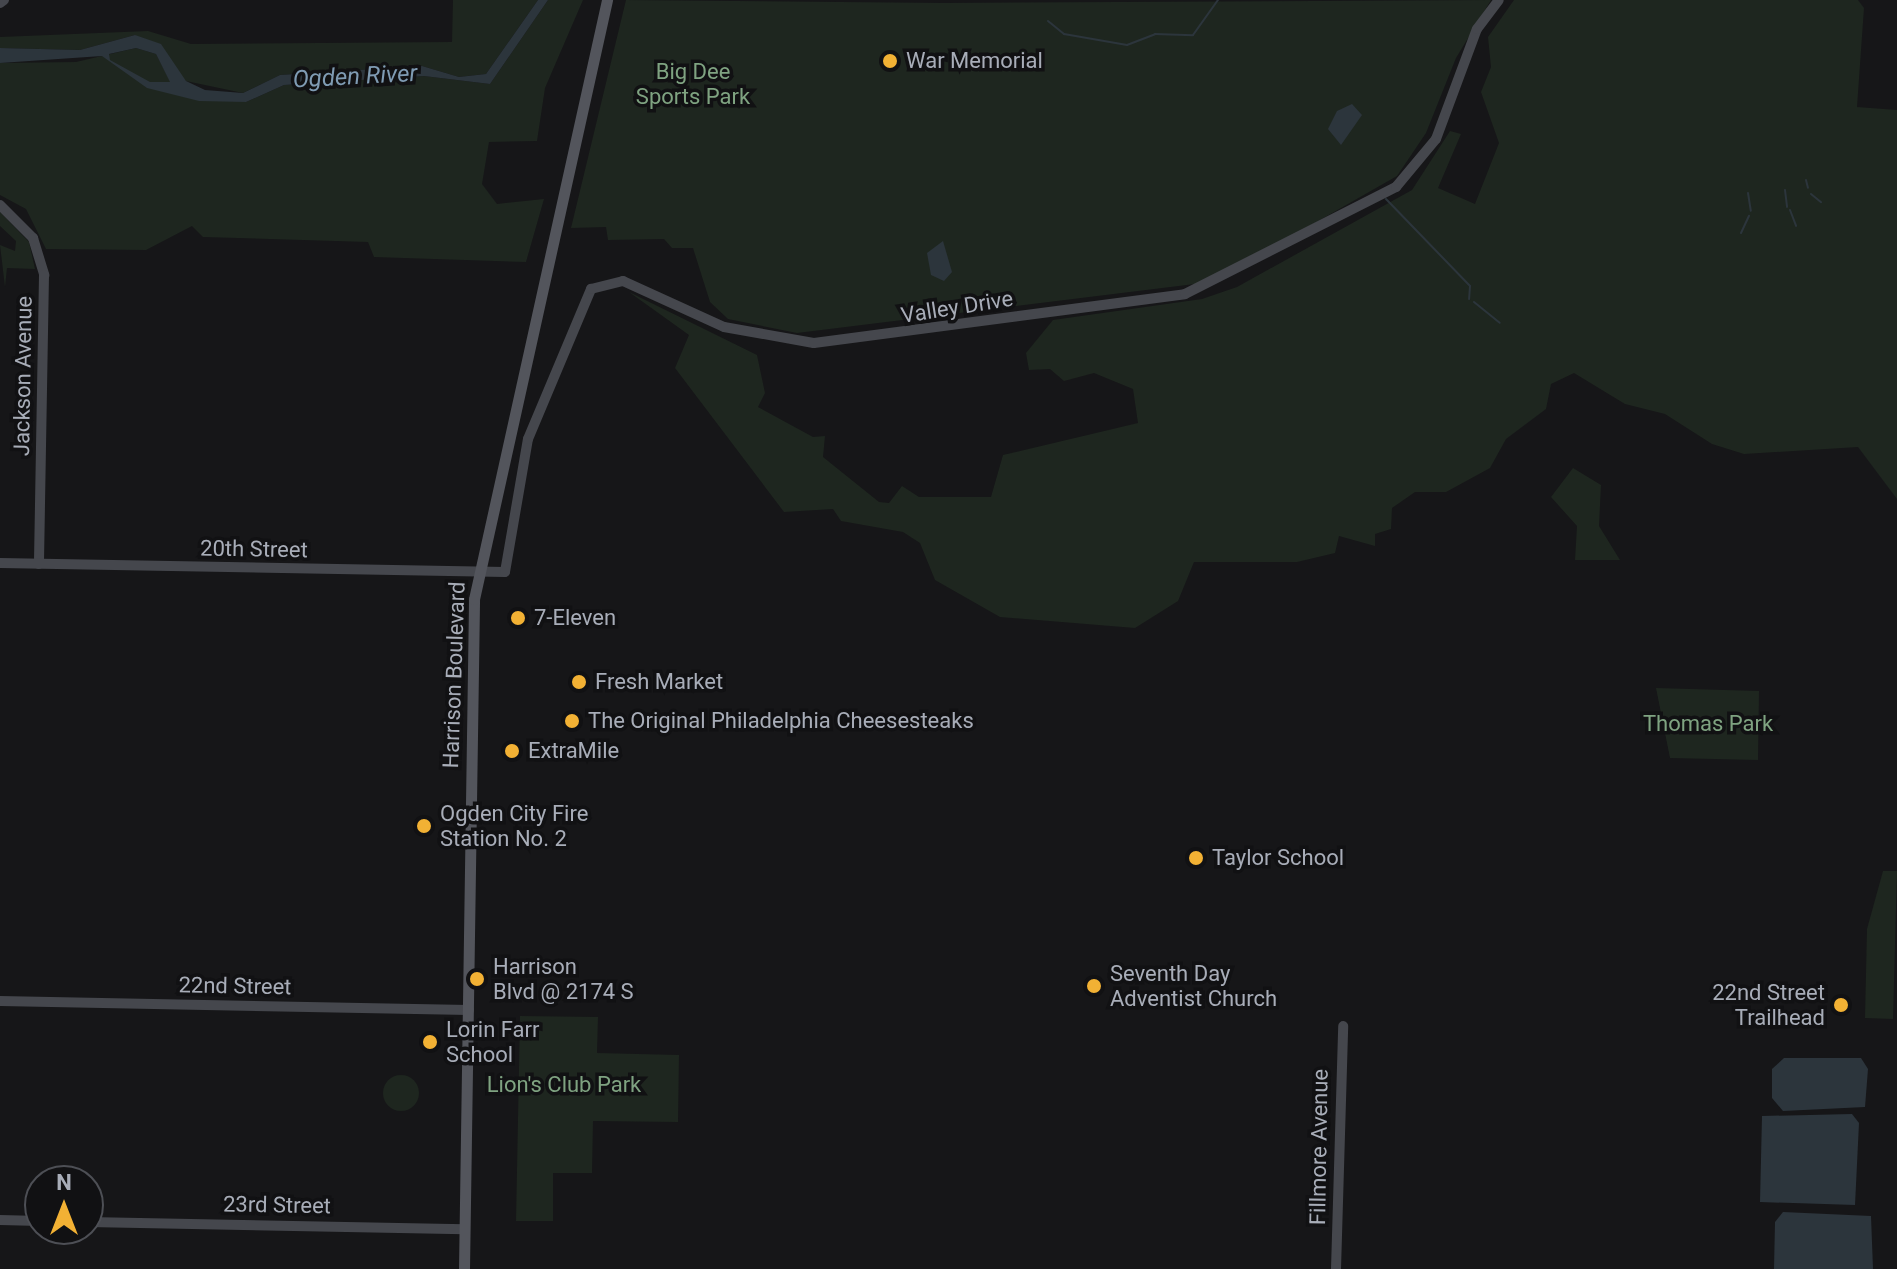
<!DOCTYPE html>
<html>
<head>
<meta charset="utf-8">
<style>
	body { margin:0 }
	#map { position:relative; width:1897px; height:1269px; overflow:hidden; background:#161618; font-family:Roboto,sans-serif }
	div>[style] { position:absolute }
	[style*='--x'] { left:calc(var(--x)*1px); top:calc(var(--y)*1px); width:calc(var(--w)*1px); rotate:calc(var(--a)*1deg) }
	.green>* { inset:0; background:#1e261f }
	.round { border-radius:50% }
	.water>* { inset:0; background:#2c353c }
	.stream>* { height:2px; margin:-1px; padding:0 1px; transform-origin:1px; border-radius:1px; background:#2c353c }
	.secondary>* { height:10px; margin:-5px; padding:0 5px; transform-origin:5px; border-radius:5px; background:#45474d }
	.primary>* { height:11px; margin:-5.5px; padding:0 5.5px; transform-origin:5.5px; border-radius:5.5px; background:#53555c }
	.dots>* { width:22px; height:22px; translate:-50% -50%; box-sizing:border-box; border:4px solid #111113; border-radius:50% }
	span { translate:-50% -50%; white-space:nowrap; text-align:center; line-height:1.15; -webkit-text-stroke:7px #111113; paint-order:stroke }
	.poi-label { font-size:22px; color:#a8adb8 }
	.left { translate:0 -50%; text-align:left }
	.right { translate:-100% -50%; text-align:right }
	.park-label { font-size:22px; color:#7fa381 }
	.street-label { font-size:22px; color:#a8adb8 }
	.water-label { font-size:24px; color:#7f9bb3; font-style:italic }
	.north { position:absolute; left:24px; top:1165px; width:80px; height:80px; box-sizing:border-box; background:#111113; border:2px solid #4d4f55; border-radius:50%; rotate:0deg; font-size:22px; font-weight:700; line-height:32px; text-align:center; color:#a8adb8 }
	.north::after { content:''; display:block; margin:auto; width:28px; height:36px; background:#f2b134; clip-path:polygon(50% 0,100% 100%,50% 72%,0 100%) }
</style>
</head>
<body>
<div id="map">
	<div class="green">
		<i style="clip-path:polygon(453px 0,538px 0,486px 74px,459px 77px,422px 66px,280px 75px,243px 93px,186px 81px,135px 35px,80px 50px,0 48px,0 37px,148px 31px,191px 44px,452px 42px)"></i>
		<i style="clip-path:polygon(548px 0,583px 0,545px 88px,537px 141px,489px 142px,482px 184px,497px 204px,544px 199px,526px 262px,374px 257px,368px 242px,203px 237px,192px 226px,146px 250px,46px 249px,26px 209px,0 195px,0 63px,76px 62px,136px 48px,156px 54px,176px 92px,246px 102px,284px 85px,424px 76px,490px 84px)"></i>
		<i style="clip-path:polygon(626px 0,944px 3px,1491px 0,1456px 58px,1426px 133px,1397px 176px,1211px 282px,797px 333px,728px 319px,710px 302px,693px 248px,672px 248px,664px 239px,608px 240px,606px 227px,571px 228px)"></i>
		<i style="clip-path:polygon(1514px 0,1858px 0,1864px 8px,1857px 107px,1897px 110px,1897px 499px,1858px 447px,1744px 454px,1712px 444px,1665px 414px,1625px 404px,1574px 373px,1551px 384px,1546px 409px,1506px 439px,1490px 468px,1446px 492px,1415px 492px,1392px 508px,1391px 529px,1375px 534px,1375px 546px,1339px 536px,1335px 553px,1297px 562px,1194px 562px,1178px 601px,1135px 628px,1000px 617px,935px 580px,920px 543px,903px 532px,841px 521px,833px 509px,784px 512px,675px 368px,689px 335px,629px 292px,757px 355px,765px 393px,758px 407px,813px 437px,825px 436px,823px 457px,879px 502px,889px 503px,902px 486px,919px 497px,991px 497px,1003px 455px,1138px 423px,1133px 389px,1094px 373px,1064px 381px,1050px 369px,1029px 370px,1026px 353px,1053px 320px,1202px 299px,1237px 287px,1412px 190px,1450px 131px,1461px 134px,1438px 188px,1475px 204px,1499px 143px,1481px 92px,1491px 67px,1488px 37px)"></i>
		<i style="clip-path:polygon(0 212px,29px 242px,35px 269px,7px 268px,5px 287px,0 245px,15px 251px,16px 241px,0 226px)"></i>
		<i style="clip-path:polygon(1573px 468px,1601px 485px,1599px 526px,1620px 560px,1575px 560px,1577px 526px,1551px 497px)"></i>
		<i style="clip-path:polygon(1656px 688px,1759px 691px,1758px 760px,1670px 758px)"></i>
		<i style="clip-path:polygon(1883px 871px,1897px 871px,1893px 1019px,1865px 1018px,1867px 929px)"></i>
		<i style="clip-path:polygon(520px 1016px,598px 1017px,597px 1053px,679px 1055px,678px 1122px,593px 1121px,592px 1173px,553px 1173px,553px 1221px,516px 1221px)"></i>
		<i class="round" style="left:383px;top:1075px;width:36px;height:36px"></i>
	</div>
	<div class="water">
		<i style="clip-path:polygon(evenodd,538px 0,548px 0,490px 84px,424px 76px,284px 85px,246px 102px,199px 101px,147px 88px,102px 56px,0 63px,0 48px,80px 50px,135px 35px,161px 44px,186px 81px,205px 90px,243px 93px,280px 75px,422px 66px,459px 77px,486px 74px,538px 0,136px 48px,156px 54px,170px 82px,150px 82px,110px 60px,109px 54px,136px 48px)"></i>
		<i style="clip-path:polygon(1352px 104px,1362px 115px,1341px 145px,1328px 129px,1337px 111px)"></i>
		<i style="clip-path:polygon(943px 241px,952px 272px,944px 281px,931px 275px,927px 253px)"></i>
		<i style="clip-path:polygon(1784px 1058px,1861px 1058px,1868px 1069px,1865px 1107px,1783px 1111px,1772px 1098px,1772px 1069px)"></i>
		<i style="clip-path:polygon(1852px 1114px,1859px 1123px,1855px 1205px,1760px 1202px,1762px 1116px)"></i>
		<i style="clip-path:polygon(1783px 1212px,1871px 1216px,1873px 1269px,1774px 1269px,1775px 1222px)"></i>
	</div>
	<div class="stream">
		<i style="--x:1048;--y:21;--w:21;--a:39"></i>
		<i style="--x:1064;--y:34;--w:64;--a:9.9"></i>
		<i style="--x:1127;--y:45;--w:30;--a:-21"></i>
		<i style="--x:1155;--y:34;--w:38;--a:2"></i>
		<i style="--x:1193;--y:35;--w:43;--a:-54.5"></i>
		<i style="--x:1806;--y:180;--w:8;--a:76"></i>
		<i style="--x:1785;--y:190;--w:17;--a:83"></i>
		<i style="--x:1748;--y:193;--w:18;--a:81"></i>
		<i style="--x:1811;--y:194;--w:13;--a:39"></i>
		<i style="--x:1386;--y:199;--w:121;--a:46"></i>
		<i style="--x:1470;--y:286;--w:13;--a:94"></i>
		<i style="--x:1790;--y:210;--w:17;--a:69"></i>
		<i style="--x:1741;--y:233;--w:19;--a:-65"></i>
		<i style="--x:1474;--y:302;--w:33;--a:39"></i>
	</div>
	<div class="secondary">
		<i style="--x:0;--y:3;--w:5;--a:-37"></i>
		<i style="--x:0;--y:205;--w:47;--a:45"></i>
		<i style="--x:33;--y:238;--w:39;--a:73"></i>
		<i style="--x:44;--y:275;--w:289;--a:91"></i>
		<i style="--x:0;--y:563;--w:505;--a:1.02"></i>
		<i style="--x:505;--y:572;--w:135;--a:-80.2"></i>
		<i style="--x:528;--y:439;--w:163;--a:-67.2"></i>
		<i style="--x:591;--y:289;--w:33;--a:-14"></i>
		<i style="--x:623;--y:281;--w:111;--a:24.5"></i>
		<i style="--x:724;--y:327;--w:91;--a:10.1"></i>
		<i style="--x:814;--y:343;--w:374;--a:-7.5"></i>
		<i style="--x:1185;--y:294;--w:237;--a:-26.9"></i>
		<i style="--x:1396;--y:187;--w:62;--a:-50.2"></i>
		<i style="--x:1436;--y:139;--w:117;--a:-69.6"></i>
		<i style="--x:1477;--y:29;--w:36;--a:-53"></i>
		<i style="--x:0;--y:1001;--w:469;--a:1.1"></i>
		<i style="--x:0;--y:1220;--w:40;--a:1.4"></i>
		<i style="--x:88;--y:1222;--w:377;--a:1.1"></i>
		<i style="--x:1336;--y:1269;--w:243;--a:-88.3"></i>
	</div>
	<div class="primary">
		<i style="--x:464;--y:1269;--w:670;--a:-89.14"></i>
		<i style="--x:474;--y:599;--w:614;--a:-77.48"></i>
	</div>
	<div class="dots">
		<i style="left:890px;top:61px;background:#f2b134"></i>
		<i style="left:518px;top:618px;background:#f2b134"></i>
		<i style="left:579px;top:682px;background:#f2b134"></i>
		<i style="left:572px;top:721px;background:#f2b134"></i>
		<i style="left:512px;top:751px;background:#f2b134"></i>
		<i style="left:424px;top:826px;background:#f2b134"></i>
		<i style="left:1196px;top:858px;background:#f2b134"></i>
		<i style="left:477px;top:979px;background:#f2b134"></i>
		<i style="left:1094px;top:986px;background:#f2b134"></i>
		<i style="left:1841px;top:1005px;background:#f2b134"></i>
		<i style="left:430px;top:1042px;background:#f2b134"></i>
	</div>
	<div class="poi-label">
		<span class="left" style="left:906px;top:61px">War Memorial</span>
		<span class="left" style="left:534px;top:618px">7-Eleven</span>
		<span class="left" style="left:595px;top:682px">Fresh Market</span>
		<span class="left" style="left:588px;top:721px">The Original Philadelphia Cheesesteaks</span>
		<span class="left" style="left:528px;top:751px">ExtraMile</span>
		<span class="left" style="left:440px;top:826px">Ogden City Fire<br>Station No. 2</span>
		<span class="left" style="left:1212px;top:858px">Taylor School</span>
		<span class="left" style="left:493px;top:979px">Harrison<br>Blvd @ 2174 S</span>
		<span class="left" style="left:1110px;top:986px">Seventh Day<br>Adventist Church</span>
		<span class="right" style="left:1825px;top:1005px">22nd Street<br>Trailhead</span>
		<span class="left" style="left:446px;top:1042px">Lorin Farr<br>School</span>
	</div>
	<div class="park-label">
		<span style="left:693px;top:84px">Big Dee<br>Sports Park</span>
		<span style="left:1708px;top:724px">Thomas Park</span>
		<span style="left:564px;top:1085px">Lion's Club Park</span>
	</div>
	<div class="street-label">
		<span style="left:957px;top:307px;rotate:-9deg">Valley Drive</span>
		<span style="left:23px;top:376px;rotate:-89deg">Jackson Avenue</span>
		<span style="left:254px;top:549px;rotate:1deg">20th Street</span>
		<span style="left:454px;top:675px;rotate:-88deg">Harrison Boulevard</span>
		<span style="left:235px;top:986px;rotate:1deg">22nd Street</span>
		<span style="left:1319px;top:1147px;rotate:-89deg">Fillmore Avenue</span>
		<span style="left:277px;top:1205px;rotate:1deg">23rd Street</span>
	</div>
	<div class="water-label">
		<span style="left:355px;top:77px;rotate:-3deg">Ogden River</span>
	</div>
	<div class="north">N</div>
</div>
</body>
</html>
